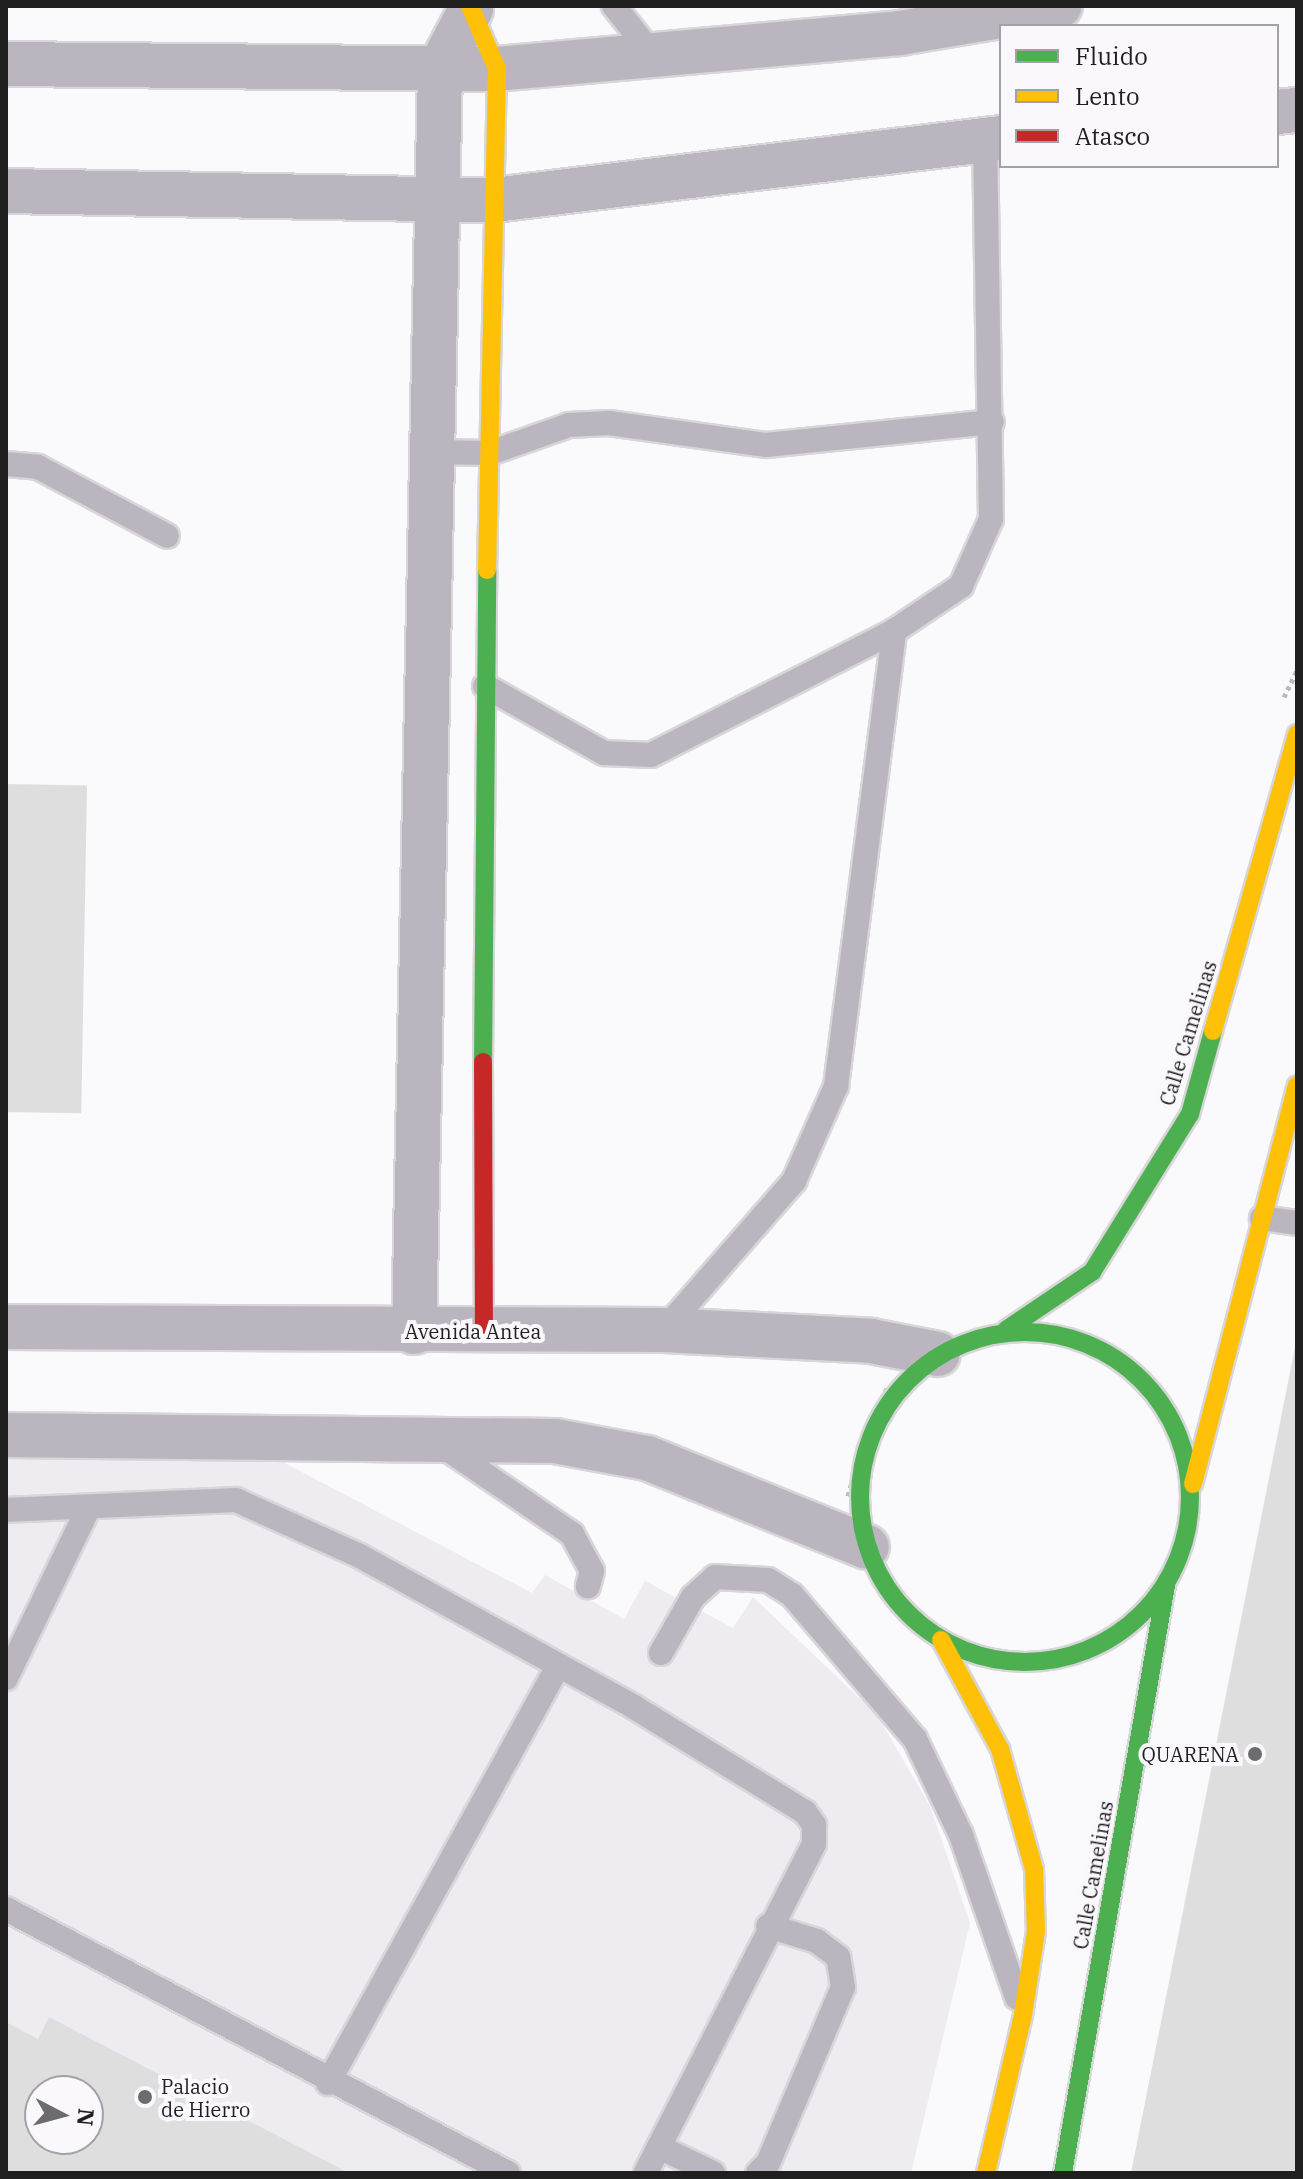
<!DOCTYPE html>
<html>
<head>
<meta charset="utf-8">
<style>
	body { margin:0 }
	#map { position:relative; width:1303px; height:2179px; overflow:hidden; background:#faf9fb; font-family:"IBM Plex Serif",serif }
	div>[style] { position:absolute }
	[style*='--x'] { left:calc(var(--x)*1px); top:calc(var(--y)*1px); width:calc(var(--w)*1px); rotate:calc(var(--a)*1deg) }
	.built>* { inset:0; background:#eeebf1 }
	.building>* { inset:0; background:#dededf; transform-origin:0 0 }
	.path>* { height:5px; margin-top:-2.5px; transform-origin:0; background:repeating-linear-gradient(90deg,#bdb9c0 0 4px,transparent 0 8px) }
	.roads { filter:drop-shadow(2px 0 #d7d6d8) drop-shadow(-2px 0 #d7d6d8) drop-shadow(0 2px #d7d6d8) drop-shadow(0 -2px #d7d6d8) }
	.lane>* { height:24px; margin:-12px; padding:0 12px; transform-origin:12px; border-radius:12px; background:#bbb5c0 }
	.street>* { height:44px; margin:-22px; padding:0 22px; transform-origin:22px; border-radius:22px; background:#bbb5c0 }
	.fast>* { height:18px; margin:-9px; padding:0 9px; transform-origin:9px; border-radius:9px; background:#4caf50 }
	.fast>.ring { margin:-9px; padding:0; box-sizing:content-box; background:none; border:18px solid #4caf50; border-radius:50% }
	.slow>* { height:18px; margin:-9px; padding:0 9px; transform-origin:9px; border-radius:9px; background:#ffc107 }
	.jam>* { height:18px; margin:-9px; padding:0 9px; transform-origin:9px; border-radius:9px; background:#c62828 }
	.dots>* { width:22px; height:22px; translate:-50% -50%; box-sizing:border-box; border:4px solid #faf8fc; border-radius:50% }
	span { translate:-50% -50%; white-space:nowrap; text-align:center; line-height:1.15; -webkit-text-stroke:8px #faf8fc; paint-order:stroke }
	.street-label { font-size:20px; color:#201f20 }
	.poi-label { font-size:20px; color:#201f20 }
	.right { translate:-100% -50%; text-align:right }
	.left { translate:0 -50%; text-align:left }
	.frame { position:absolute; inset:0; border:8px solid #201f20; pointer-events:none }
	.legend { position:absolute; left:999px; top:24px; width:280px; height:144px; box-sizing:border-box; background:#faf8fc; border:2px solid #a3a1a4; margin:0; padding:10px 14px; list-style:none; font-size:24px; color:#201f20 }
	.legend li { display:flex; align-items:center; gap:16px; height:40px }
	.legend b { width:40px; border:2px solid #a3a1a4 }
	.north { position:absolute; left:24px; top:2075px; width:80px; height:80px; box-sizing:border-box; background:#faf8fc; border:2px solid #a3a1a4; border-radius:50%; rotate:96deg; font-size:22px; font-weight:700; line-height:32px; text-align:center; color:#201f20 }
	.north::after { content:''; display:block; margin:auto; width:28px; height:36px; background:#6c6b6d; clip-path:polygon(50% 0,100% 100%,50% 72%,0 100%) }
</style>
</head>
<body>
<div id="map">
	<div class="built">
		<i style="clip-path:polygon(evenodd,6px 1455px,277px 1459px,532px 1593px,545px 1575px,624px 1619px,645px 1581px,733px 1628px,753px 1597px,877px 1715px,930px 1806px,970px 1923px,911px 2173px,6px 2173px,6px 1455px,40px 2091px,88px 2091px,88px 2139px,40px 2139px,40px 2091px)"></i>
	</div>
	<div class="building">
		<i style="left:6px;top:784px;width:81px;height:328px;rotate:1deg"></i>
		<i style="clip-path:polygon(1296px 1342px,1297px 2173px,1131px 2173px)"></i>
		<i style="clip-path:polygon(evenodd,49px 2017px,349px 2173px,6px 2173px,6px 2022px,38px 2039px,49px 2017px,40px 2091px,88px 2091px,88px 2139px,40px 2139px,40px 2091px)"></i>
	</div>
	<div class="path">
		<i style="--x:1284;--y:697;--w:30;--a:-64"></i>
		<i style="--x:848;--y:1496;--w:72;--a:-74.6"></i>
		<i style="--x:867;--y:1427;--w:46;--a:-62.9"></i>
	</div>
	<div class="roads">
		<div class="lane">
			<i style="--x:614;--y:6;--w:63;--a:51.5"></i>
			<i style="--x:431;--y:452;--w:59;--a:1"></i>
			<i style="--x:490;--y:453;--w:84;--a:-19.5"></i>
			<i style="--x:569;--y:425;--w:40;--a:-2.9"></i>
			<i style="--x:609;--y:423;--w:159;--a:8"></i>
			<i style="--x:766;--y:445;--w:227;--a:-5.8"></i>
			<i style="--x:6;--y:464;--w:32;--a:5"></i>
			<i style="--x:38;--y:467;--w:146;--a:28.1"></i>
			<i style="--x:485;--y:686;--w:137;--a:29.4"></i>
			<i style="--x:604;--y:753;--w:47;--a:2.4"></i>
			<i style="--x:651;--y:755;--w:273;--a:-27"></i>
			<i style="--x:894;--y:631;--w:81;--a:-33.9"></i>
			<i style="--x:961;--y:586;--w:73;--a:-65.9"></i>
			<i style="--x:991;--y:519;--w:379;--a:-90.9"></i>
			<i style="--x:1262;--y:1218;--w:35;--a:8"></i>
			<i style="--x:664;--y:1330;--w:198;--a:-48.9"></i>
			<i style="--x:794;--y:1181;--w:104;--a:-66.1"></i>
			<i style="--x:836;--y:1086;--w:459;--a:-82.7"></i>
			<i style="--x:440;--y:1444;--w:160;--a:34.3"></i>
			<i style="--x:572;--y:1534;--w:42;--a:61.6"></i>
			<i style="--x:592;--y:1571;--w:16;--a:105"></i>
			<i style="--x:6;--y:1510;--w:230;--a:-2.5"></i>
			<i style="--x:236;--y:1500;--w:134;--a:24.3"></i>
			<i style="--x:358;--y:1555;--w:315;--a:28.8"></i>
			<i style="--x:634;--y:1707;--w:201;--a:31.6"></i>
			<i style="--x:805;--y:1812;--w:16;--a:55"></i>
			<i style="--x:814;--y:1825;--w:19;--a:90"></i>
			<i style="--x:814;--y:1844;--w:369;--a:117.1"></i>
			<i style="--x:661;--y:1653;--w:64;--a:-60.3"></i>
			<i style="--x:693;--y:1597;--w:30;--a:-42"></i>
			<i style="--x:715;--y:1577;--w:53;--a:3.2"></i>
			<i style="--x:768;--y:1580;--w:28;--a:32"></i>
			<i style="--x:792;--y:1595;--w:189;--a:49.5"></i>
			<i style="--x:915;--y:1739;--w:106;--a:64.4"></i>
			<i style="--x:961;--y:1835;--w:172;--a:71"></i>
			<i style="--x:6;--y:1678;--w:188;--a:-64.1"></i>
			<i style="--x:6;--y:1909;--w:567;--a:27.74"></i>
			<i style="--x:328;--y:2083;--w:474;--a:-61.1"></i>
			<i style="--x:659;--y:2147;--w:60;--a:25.7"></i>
			<i style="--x:758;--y:2173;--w:14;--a:-45"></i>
			<i style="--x:768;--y:2163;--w:191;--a:-66.9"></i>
			<i style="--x:843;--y:1987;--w:30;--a:-99"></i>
			<i style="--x:838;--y:1957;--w:26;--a:-143"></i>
			<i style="--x:817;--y:1941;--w:51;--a:-163"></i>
		</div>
		<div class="street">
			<i style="--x:6;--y:64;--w:491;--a:0.6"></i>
			<i style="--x:497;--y:69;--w:405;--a:-5.1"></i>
			<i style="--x:900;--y:33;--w:162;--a:-9.6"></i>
			<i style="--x:1277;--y:112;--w:20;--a:-6"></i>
			<i style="--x:6;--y:191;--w:488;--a:1.1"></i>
			<i style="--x:494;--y:200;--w:511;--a:-6.97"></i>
			<i style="--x:6;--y:1327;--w:658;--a:0.26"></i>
			<i style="--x:664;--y:1330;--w:207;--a:3"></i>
			<i style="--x:871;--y:1341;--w:68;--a:11"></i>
			<i style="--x:414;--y:1332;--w:1264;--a:-88.82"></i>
			<i style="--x:440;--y:68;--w:67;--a:-62.3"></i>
			<i style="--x:6;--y:1435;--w:549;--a:0.63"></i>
			<i style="--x:555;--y:1441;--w:94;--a:10.5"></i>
			<i style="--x:647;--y:1458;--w:237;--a:22"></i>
		</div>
		<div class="fast">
			<i style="--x:483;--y:1062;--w:492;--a:-89.5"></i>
			<i style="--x:1006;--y:1330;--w:104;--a:-34"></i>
			<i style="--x:1092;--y:1272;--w:186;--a:-58.2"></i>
			<i style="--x:1190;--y:1114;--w:86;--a:-74.5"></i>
			<i class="ring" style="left:860px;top:1332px;width:312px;height:312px"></i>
			<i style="--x:1063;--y:2173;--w:597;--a:-80.06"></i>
		</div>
		<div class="slow">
			<i style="--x:470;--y:6;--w:69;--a:66.8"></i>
			<i style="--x:497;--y:69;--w:501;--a:91.14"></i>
			<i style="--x:1213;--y:1031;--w:309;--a:-74.2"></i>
			<i style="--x:1193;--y:1484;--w:412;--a:-75.4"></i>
			<i style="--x:941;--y:1640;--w:124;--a:61.6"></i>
			<i style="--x:1000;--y:1749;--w:125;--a:74.2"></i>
			<i style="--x:1034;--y:1869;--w:62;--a:88.2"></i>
			<i style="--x:1036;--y:1931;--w:85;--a:98.8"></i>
			<i style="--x:1023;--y:2015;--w:162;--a:103.2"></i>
		</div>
		<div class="jam">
			<i style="--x:483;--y:1062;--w:270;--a:89.8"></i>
		</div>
	</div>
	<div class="dots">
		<i style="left:1255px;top:1754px;background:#6c6b6d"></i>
		<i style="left:145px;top:2097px;background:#6c6b6d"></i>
	</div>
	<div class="street-label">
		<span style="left:1188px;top:1033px;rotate:-73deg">Calle Camelinas</span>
		<span style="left:473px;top:1331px">Avenida Antea</span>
		<span style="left:1093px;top:1875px;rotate:-80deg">Calle Camelinas</span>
	</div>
	<div class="poi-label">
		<span class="right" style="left:1239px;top:1754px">QUARENA</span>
		<span class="left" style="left:161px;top:2098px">Palacio<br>de Hierro</span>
	</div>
	<div class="frame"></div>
	<ul class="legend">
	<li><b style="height:10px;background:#4caf50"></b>Fluido</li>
	<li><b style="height:10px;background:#ffc107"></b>Lento</li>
	<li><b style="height:10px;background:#c62828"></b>Atasco</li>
	</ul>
	<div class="north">N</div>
</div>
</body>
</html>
